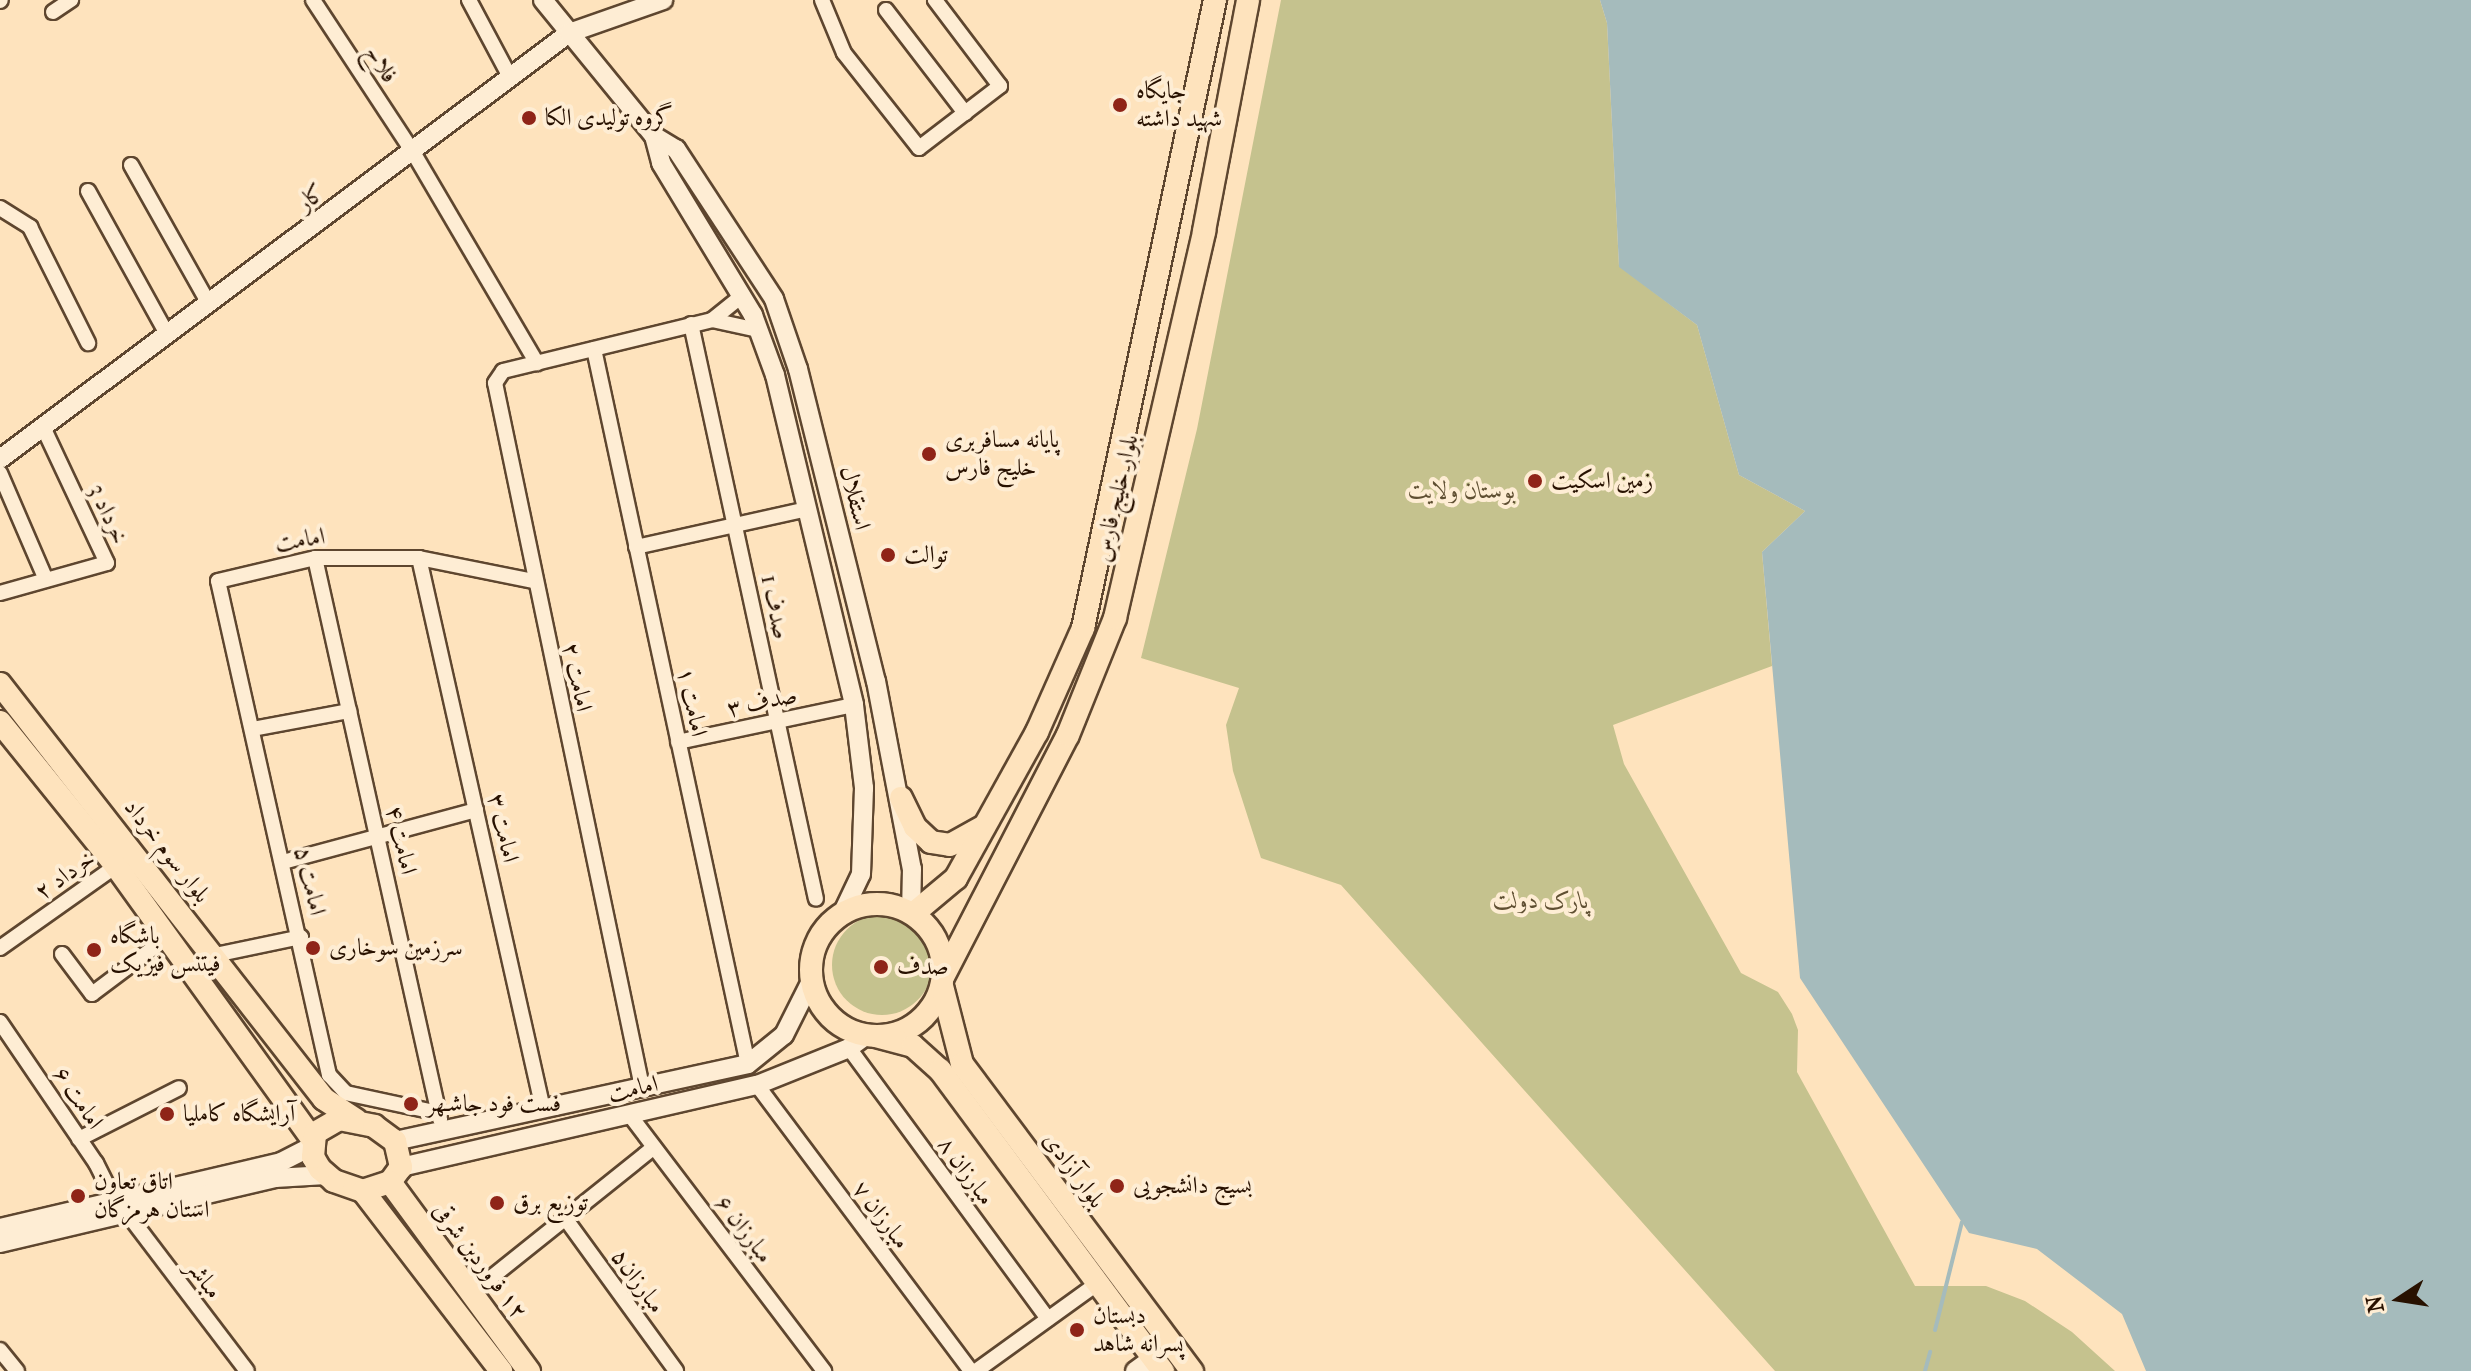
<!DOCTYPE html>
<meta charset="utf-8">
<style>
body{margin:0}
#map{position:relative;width:2471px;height:1371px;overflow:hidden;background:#fee3bd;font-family:"IM FELL French Canon",Amiri,serif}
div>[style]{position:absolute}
.green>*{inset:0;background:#c5c28e}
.round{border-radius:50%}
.water>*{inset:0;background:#a5bbbc}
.stream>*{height:4px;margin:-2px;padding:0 2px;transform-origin:2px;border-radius:2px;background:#a5bbbc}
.roads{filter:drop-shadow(2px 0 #5e462f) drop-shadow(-2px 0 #5e462f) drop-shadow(0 2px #5e462f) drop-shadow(0 -2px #5e462f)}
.minor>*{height:14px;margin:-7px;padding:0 7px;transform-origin:7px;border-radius:7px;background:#feedd4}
.tertiary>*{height:18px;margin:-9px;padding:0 9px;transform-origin:9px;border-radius:9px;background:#feedd4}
.primary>*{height:22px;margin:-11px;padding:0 11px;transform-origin:11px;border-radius:11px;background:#fee3bd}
.primary>.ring{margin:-11px;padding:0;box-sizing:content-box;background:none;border:22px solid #fee3bd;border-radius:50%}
.dots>*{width:22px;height:22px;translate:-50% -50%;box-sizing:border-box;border:4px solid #feedd4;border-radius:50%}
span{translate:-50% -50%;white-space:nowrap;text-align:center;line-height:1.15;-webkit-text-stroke:8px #feedd4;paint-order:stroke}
.street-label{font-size:24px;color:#281100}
.poi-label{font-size:24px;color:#281100}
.left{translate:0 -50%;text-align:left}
.park-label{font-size:24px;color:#5f4f32;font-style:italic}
.north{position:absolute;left:2359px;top:1259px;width:80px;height:80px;-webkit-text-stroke:6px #feedd4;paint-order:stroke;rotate:258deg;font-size:22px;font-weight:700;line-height:32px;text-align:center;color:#281100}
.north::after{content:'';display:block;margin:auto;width:28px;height:36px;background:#281100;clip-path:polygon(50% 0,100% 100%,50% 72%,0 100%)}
</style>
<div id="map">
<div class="green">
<i style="clip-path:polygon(1281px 0,1600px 0,1607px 23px,1619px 266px,1697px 325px,1739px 475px,1805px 511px,1762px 552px,1772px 666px,1613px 725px,1624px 764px,1741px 973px,1778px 992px,1792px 1014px,1798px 1030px,1797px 1072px,1915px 1286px,1986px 1286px,2025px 1301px,2072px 1332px,2115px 1371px,1775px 1371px,1341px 885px,1261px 858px,1233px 771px,1226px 725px,1239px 688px,1141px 658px,1197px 429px)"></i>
<i class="round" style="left:832px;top:915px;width:100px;height:100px"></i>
</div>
<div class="water">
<i style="clip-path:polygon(1600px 0,2471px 0,2471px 1371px,2146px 1371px,2122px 1314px,2037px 1249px,1969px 1233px,1800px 978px,1762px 552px,1805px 511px,1739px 475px,1697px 325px,1619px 267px,1607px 23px)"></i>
</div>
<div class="stream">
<i style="left:1935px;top:1330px;width:111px;rotate:-76deg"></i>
<i style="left:1925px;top:1371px;width:20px;rotate:-75deg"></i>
</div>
<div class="roads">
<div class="minor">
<i style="left:313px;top:0;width:182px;rotate:56.7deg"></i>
<i style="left:413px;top:152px;width:245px;rotate:59.6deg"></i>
<i style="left:469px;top:0;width:89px;rotate:62deg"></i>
<i style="left:822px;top:0;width:57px;rotate:67.5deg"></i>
<i style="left:844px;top:53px;width:121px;rotate:51.7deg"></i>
<i style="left:919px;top:148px;width:102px;rotate:-37.4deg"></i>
<i style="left:1000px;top:86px;width:108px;rotate:-127.1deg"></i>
<i style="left:0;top:1px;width:1px;rotate:-45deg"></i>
<i style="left:886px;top:10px;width:130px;rotate:52.5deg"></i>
<i style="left:53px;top:12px;width:22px;rotate:-34deg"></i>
<i style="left:131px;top:165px;width:159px;rotate:60.7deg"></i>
<i style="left:88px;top:191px;width:163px;rotate:61.1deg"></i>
<i style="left:0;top:208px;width:36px;rotate:32deg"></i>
<i style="left:30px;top:227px;width:130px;rotate:63.4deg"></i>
<i style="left:712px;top:320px;width:38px;rotate:-39deg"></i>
<i style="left:691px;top:324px;width:588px;rotate:77.74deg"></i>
<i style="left:594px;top:349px;width:731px;rotate:77.85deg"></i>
<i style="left:0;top:473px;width:116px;rotate:66.7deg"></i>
<i style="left:636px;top:547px;width:175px;rotate:-12.5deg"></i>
<i style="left:315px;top:558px;width:575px;rotate:77.44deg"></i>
<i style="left:419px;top:558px;width:565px;rotate:77.32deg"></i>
<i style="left:0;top:593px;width:111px;rotate:-15.7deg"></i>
<i style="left:107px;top:563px;width:150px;rotate:-115.2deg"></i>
<i style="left:252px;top:729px;width:99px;rotate:-10.5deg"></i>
<i style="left:678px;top:742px;width:180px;rotate:-11.9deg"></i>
<i style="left:283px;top:862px;width:200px;rotate:-15.1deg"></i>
<i style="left:0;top:948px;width:142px;rotate:-35.3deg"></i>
<i style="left:62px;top:954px;width:50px;rotate:53.1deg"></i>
<i style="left:92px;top:994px;width:95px;rotate:-36.9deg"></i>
<i style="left:215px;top:955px;width:88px;rotate:-11.8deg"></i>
<i style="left:0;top:1022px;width:171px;rotate:55.8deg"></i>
<i style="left:96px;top:1163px;width:42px;rotate:63.4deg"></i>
<i style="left:849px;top:1048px;width:336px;rotate:53.7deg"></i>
<i style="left:757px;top:1085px;width:357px;rotate:53.2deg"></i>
<i style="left:642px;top:1087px;width:719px;rotate:-101.79deg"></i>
<i style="left:495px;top:383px;width:14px;rotate:-56deg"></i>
<i style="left:503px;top:371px;width:215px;rotate:-13.7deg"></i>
<i style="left:712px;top:320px;width:47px;rotate:12.3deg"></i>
<i style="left:439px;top:1113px;width:95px;rotate:-167.9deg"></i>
<i style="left:346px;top:1093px;width:25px;rotate:-133deg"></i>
<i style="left:329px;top:1075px;width:506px;rotate:-102.66deg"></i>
<i style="left:218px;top:581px;width:100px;rotate:-13.3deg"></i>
<i style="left:315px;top:558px;width:104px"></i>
<i style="left:419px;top:558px;width:116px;rotate:11.4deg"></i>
<i style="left:629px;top:1114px;width:323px;rotate:52.8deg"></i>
<i style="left:79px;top:1139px;width:112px;rotate:-27deg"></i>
<i style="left:127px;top:1213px;width:198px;rotate:52.8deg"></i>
<i style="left:565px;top:1218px;width:189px;rotate:54deg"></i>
<i style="left:472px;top:1293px;width:233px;rotate:-38.7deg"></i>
<i style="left:0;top:1350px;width:27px;rotate:51deg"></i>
<i style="left:976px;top:1371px;width:150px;rotate:-35.8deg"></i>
</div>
<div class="tertiary">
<i style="left:543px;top:0;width:176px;rotate:50.8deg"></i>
<i style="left:654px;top:136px;width:26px;rotate:31deg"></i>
<i style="left:676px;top:149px;width:179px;rotate:56.8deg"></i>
<i style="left:774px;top:299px;width:74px;rotate:71.1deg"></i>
<i style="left:798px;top:369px;width:322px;rotate:76deg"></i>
<i style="left:876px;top:681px;width:191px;rotate:79.2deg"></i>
<i style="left:912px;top:869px;width:44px;rotate:91.3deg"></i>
<i style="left:654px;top:136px;width:28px;rotate:75deg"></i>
<i style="left:661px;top:163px;width:178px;rotate:58.8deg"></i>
<i style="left:753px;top:315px;width:64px;rotate:69.9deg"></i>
<i style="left:775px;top:375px;width:339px;rotate:76.5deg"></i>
<i style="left:854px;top:705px;width:84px;rotate:83.1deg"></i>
<i style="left:864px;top:788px;width:86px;rotate:92deg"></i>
<i style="left:861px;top:874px;width:44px;rotate:115.4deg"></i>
<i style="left:0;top:459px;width:711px;rotate:-36.82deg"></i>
<i style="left:569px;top:33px;width:100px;rotate:-19.3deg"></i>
<i style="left:395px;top:1141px;width:361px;rotate:-12.3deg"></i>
<i style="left:748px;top:1064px;width:46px;rotate:-38.9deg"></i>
<i style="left:784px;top:1035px;width:63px;rotate:-63.4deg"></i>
<i style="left:401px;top:1167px;width:365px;rotate:-13deg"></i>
<i style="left:757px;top:1085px;width:99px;rotate:-21.9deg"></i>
<i style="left:849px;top:1048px;width:22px;rotate:-36deg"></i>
<i style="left:0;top:1228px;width:289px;rotate:-13.2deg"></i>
<i style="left:281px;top:1162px;width:35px;rotate:-27deg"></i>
<i style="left:0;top:1243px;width:283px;rotate:-13.3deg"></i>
<i style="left:275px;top:1178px;width:51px;rotate:-3.4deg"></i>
<i style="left:1135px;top:1371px;width:22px;rotate:-36deg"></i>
</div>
<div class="primary">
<i style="left:0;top:684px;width:526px;rotate:52.02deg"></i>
<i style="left:324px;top:1099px;width:38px;rotate:33deg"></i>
<i style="left:0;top:722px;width:185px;rotate:51.1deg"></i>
<i style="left:116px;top:866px;width:337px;rotate:54.3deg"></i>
<i style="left:901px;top:798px;width:32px;rotate:64deg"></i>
<i style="left:915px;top:827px;width:22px;rotate:43deg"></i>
<i style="left:931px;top:842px;width:19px;rotate:9deg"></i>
<i style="left:950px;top:845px;width:37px;rotate:-29deg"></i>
<i class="ring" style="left:811px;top:904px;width:110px;height:110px"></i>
<i style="left:913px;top:914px;width:56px;rotate:-39.9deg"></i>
<i style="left:956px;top:878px;width:167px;rotate:-61deg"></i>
<i style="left:1037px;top:732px;width:114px;rotate:-66.1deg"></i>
<i style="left:1083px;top:628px;width:642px;rotate:-78.13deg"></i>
<i style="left:943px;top:977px;width:272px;rotate:-62.7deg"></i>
<i style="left:1068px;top:735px;width:126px;rotate:-68.1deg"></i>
<i style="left:1115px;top:618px;width:397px;rotate:-77deg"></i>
<i style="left:1204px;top:231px;width:235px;rotate:-79.2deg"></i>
<i style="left:942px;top:986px;width:81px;rotate:75.6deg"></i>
<i style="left:962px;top:1064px;width:384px;rotate:53.2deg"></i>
<i style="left:876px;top:1036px;width:38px;rotate:15deg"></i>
<i style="left:913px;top:1046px;width:36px;rotate:42deg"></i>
<i style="left:940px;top:1070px;width:375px;rotate:53.5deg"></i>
<i style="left:339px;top:1119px;width:36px;rotate:11deg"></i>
<i style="left:374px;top:1126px;width:26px;rotate:36deg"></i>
<i style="left:395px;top:1141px;width:27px;rotate:77deg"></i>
<i style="left:401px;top:1167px;width:19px;rotate:126deg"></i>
<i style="left:390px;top:1182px;width:28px;rotate:162deg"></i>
<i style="left:363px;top:1191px;width:31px;rotate:-161deg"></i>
<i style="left:334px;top:1181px;width:18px;rotate:-139deg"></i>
<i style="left:320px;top:1169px;width:14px;rotate:-120deg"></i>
<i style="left:313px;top:1157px;width:24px;rotate:-85deg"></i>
<i style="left:315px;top:1133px;width:28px;rotate:-30deg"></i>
<i style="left:390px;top:1182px;width:235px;rotate:53.7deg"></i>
<i style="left:363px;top:1191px;width:227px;rotate:52.5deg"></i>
</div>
</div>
<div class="dots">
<i style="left:1120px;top:105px;background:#8f2418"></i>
<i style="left:529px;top:118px;background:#8f2418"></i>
<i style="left:929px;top:454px;background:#8f2418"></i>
<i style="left:1535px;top:481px;background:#8f2418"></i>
<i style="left:888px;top:555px;background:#8f2418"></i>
<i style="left:313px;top:948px;background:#8f2418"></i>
<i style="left:94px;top:950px;background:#8f2418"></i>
<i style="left:881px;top:967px;background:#8f2418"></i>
<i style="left:411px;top:1104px;background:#8f2418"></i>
<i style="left:167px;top:1114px;background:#8f2418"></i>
<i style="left:1117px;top:1186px;background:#8f2418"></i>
<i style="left:78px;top:1196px;background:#8f2418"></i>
<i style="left:497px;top:1203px;background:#8f2418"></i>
<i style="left:1077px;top:1330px;background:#8f2418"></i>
</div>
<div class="street-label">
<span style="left:381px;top:64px;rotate:57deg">فلاح</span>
<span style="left:311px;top:198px;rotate:-37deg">کار</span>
<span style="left:855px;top:498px;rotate:76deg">استقلال</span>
<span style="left:1116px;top:498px;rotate:-77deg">بلوار خلیج فارس</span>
<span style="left:108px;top:514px;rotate:65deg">خرداد 3</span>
<span style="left:300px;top:540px;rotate:-9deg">امامت</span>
<span style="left:775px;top:607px;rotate:78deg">صدف 1</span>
<span style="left:577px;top:677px;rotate:78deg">امامت ۲</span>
<span style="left:692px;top:702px;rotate:78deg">امامت ۱</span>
<span style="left:762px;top:702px;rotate:-12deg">صدف ۳</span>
<span style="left:503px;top:828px;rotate:77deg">امامت ۳</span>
<span style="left:401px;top:840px;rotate:77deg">امامت ۴</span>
<span style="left:167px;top:851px;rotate:52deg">بلوار سوم خرداد</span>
<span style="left:65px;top:875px;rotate:-35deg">خرداد ۲</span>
<span style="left:310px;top:881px;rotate:77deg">امامت ۵</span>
<span style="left:633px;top:1089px;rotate:-13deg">امامت</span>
<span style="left:78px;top:1098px;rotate:56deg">امامت ۶</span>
<span style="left:1074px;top:1170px;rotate:54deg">بلوار آزادی</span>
<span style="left:966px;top:1171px;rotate:54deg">مبارزان ۸</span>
<span style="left:881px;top:1215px;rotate:53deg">مبارزان ۷</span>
<span style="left:744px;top:1229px;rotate:53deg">مبارزان ۶</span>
<span style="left:480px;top:1261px;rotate:53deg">١٢ فروردین شرقی</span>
<span style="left:204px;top:1279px;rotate:53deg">مباشر</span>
<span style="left:638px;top:1281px;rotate:54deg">مبارزان۵</span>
</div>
<div class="poi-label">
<span class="left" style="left:1136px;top:105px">جایگاه<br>شهید داشته</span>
<span class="left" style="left:545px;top:118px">گروه تولیدی الکا</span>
<span class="left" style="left:945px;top:454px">پایانه مسافربری<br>خلیج فارس</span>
<span class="left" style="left:1551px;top:481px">زمین اسکیت</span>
<span class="left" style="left:904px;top:555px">توالت</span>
<span class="left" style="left:110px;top:950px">باشگاه<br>فیتنس فیزیک</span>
<span class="left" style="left:329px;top:948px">سرزمین سوخاری</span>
<span class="left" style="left:897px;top:967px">صدف</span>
<span class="left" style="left:427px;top:1104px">فست فود جاشـهر</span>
<span class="left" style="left:183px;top:1114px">آرایشگاه کاملیا</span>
<span class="left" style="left:94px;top:1196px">اتاق تعاون<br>استان هرمزگان</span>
<span class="left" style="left:1133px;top:1186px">بسیج دانشجویی</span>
<span class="left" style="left:513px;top:1203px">توزیع برق</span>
<span class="left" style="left:1093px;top:1330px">دبستان<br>پسرانه شاهد</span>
</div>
<div class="park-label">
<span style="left:1462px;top:491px">بوستان ولایت</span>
<span style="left:1541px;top:901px">پارک دولت</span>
</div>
<div class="north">N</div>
</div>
